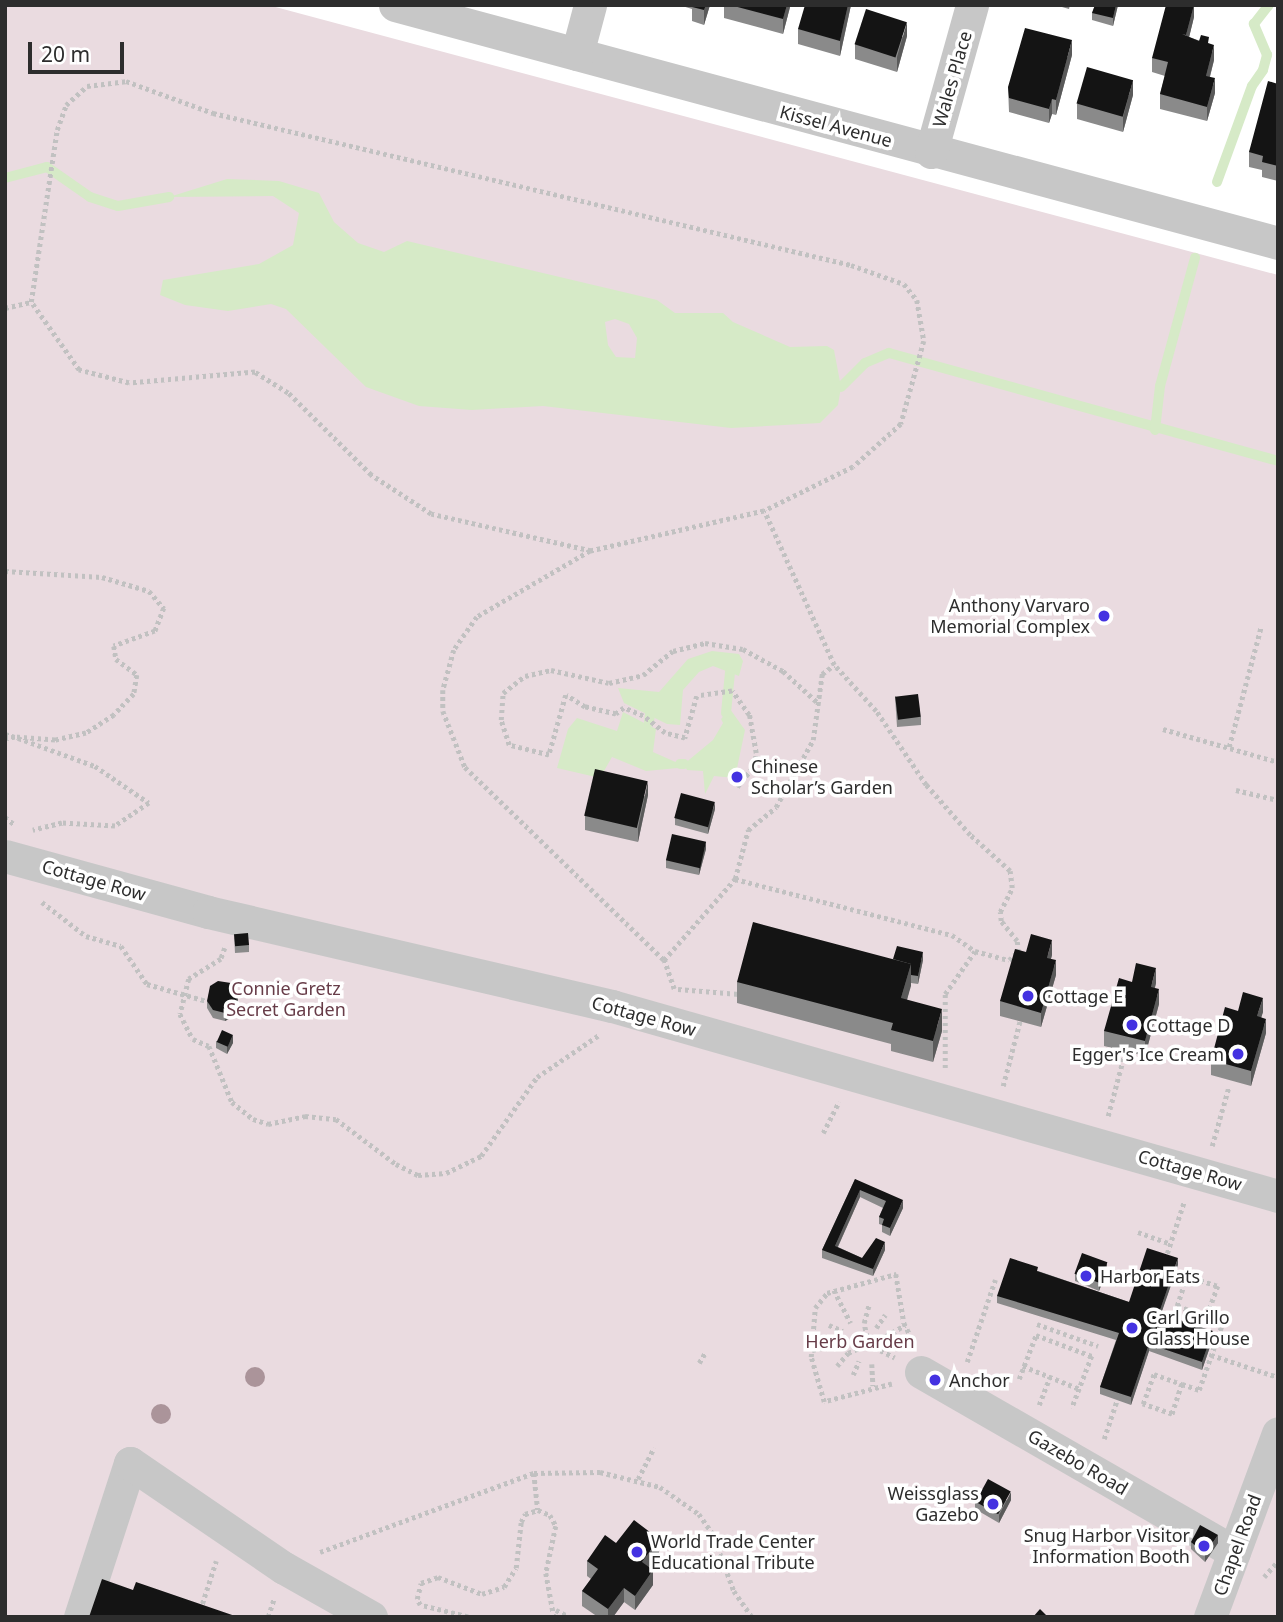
<!DOCTYPE html>
<meta charset="utf-8">
<style>
body{margin:0}
#map{position:relative;width:1283px;height:1622px;overflow:hidden;background:#fff;font-family:"Noto Sans",sans-serif}
div>[style]{position:absolute}
.green>*{inset:0;background:#eadbe0}
.water>*{inset:0;background:#d6eac7}
.stream>*{height:10px;margin:-5px;padding:0 5px;transform-origin:5px;border-radius:5px;background:#d6eac7}
.path>*{height:4.5px;margin-top:-2.25px;transform-origin:0;background:repeating-linear-gradient(90deg,#c1c1c1 0 3.5px,transparent 0 7px)}
.minor>*{height:33px;margin:-16.5px;padding:0 16.5px;transform-origin:16.5px;border-radius:16.5px;background:#c7c7c7}
.trees>*{width:20px;height:20px;margin:-10px;border-radius:50%;background:#ab949a}
.wall>*{inset:0;background:#8a8a8a}
.shaded-wall>*{inset:0;background:#5a5a5a}
.building>*{inset:0;background:#141414;transform-origin:0 0}
.dots>*{width:19px;height:19px;translate:-50% -50%;box-sizing:border-box;border:4px solid #fff;border-radius:50%}
span{translate:-50% -50%;white-space:nowrap;text-align:center;line-height:1.15;-webkit-text-stroke:7px #fff;paint-order:stroke}
.street-label{font-size:18px;color:#2d2d2d}
.poi-label{font-size:18px;color:#2d2d2d}
.right{translate:-100% -50%;text-align:right}
.left{translate:0 -50%;text-align:left}
.park-label{font-size:18px;color:#673c48}
.frame{position:absolute;inset:0;border:7px solid #2d2d2d;pointer-events:none}
.scale{position:absolute;left:28px;top:42px;width:96px;height:32px;box-sizing:border-box;border:4px solid #2d2d2d;border-top:0;padding-left:9px;font-size:21px;line-height:24px;white-space:nowrap;color:#2d2d2d;-webkit-text-stroke:5px #fff;paint-order:stroke}
</style>
<div id="map">
<div class="green">
<i style="clip-path:polygon(5px 5px,268px 5px,1278px 275px,1278px 1617px,5px 1617px)"></i>
</div>
<div class="water">
<i style="clip-path:polygon(evenodd,227px 179px,279px 181px,319px 193px,334px 222px,358px 243px,384px 252px,407px 241px,657px 300px,675px 313px,723px 313px,733px 322px,790px 347px,827px 346px,834px 350px,841px 387px,838px 405px,820px 423px,731px 428px,543px 406px,472px 410px,419px 406px,366px 387px,286px 309px,271px 304px,228px 311px,185px 305px,160px 295px,163px 280px,259px 264px,293px 245px,299px 213px,273px 196px,169px 197px,227px 179px,615px 319px,629px 324px,637px 338px,635px 358px,616px 357px,608px 345px,605px 322px,615px 319px)"></i>
<i style="clip-path:polygon(712px 651px,739px 654px,743px 661px,739px 676px,713px 666px,699px 672px,683px 690px,680px 725px,667px 724px,624px 703px,618px 688px,659px 692px,688px 659px)"></i>
<i style="clip-path:polygon(730px 709px,745px 730px,735px 778px,714px 776px,705px 794px,703px 771px,687px 770px,684px 764px,713px 740px,723px 723px,721px 719px)"></i>
<i style="clip-path:polygon(623px 712px,656px 729px,653px 752px,680px 764px,678px 768px,646px 771px,612px 757px,600px 778px,557px 768px,568px 729px,577px 718px,617px 731px)"></i>
</div>
<div class="stream">
<i style="left:5px;top:178px;width:43px;rotate:-14.7deg"></i>
<i style="left:47px;top:167px;width:52px;rotate:34.9deg"></i>
<i style="left:90px;top:197px;width:29px;rotate:18deg"></i>
<i style="left:118px;top:206px;width:52px;rotate:-10deg"></i>
<i style="left:1217px;top:182px;width:102px;rotate:-70deg"></i>
<i style="left:1252px;top:86px;width:19px;rotate:-55deg"></i>
<i style="left:1263px;top:70px;width:16px;rotate:-75deg"></i>
<i style="left:1267px;top:55px;width:34px;rotate:-113deg"></i>
<i style="left:1254px;top:24px;width:24px;rotate:-52deg"></i>
<i style="left:841px;top:387px;width:34px;rotate:-45deg"></i>
<i style="left:865px;top:363px;width:26px;rotate:-23deg"></i>
<i style="left:889px;top:353px;width:404px;rotate:15.5deg"></i>
<i style="left:1155px;top:430px;width:44px;rotate:-83.5deg"></i>
<i style="left:1160px;top:386px;width:133px;rotate:-74.7deg"></i>
<i style="left:726px;top:713px;width:41px;rotate:-84.4deg"></i>
<i style="left:649px;top:722px;width:8px;rotate:-83deg"></i>
<i style="left:680px;top:764px;width:4px"></i>
</div>
<div class="path">
<i style="left:5px;top:308px;width:27px;rotate:-13deg"></i>
<i style="left:590px;top:551px;width:131px;rotate:149.7deg"></i>
<i style="left:477px;top:617px;width:40px;rotate:124.9deg"></i>
<i style="left:454px;top:650px;width:41px;rotate:105.4deg"></i>
<i style="left:443px;top:690px;width:21px;rotate:90deg"></i>
<i style="left:443px;top:711px;width:60px;rotate:68.6deg"></i>
<i style="left:465px;top:767px;width:277px;rotate:44.1deg"></i>
<i style="left:5px;top:571px;width:97px;rotate:3.5deg"></i>
<i style="left:102px;top:577px;width:49px;rotate:16.6deg"></i>
<i style="left:149px;top:591px;width:23px;rotate:49deg"></i>
<i style="left:164px;top:608px;width:25px;rotate:111deg"></i>
<i style="left:155px;top:631px;width:44px;rotate:159.9deg"></i>
<i style="left:114px;top:646px;width:13px;rotate:81deg"></i>
<i style="left:116px;top:659px;width:26px;rotate:37deg"></i>
<i style="left:137px;top:675px;width:19px;rotate:99deg"></i>
<i style="left:134px;top:694px;width:29px;rotate:134deg"></i>
<i style="left:114px;top:715px;width:33px;rotate:147deg"></i>
<i style="left:86px;top:733px;width:32px;rotate:167deg"></i>
<i style="left:55px;top:740px;width:40px;rotate:-175.7deg"></i>
<i style="left:1163px;top:729px;width:120px;rotate:16deg"></i>
<i style="left:5px;top:734px;width:10px;rotate:17deg"></i>
<i style="left:15px;top:737px;width:10px;rotate:169deg"></i>
<i style="left:18px;top:738px;width:82px;rotate:20deg"></i>
<i style="left:95px;top:766px;width:65px;rotate:34.4deg"></i>
<i style="left:149px;top:803px;width:41px;rotate:145.9deg"></i>
<i style="left:115px;top:826px;width:53px;rotate:-176.8deg"></i>
<i style="left:62px;top:823px;width:30px;rotate:166deg"></i>
<i style="left:1229px;top:747px;width:124px;rotate:-75.1deg"></i>
<i style="left:737px;top:787px;width:27px;rotate:-51deg"></i>
<i style="left:754px;top:766px;width:13px;rotate:-81deg"></i>
<i style="left:756px;top:753px;width:39px;rotate:-100deg"></i>
<i style="left:749px;top:715px;width:29px;rotate:-125deg"></i>
<i style="left:732px;top:691px;width:35px;rotate:172deg"></i>
<i style="left:697px;top:696px;width:44px;rotate:105.9deg"></i>
<i style="left:685px;top:738px;width:21px;rotate:-166deg"></i>
<i style="left:665px;top:733px;width:28px;rotate:-142deg"></i>
<i style="left:643px;top:716px;width:21px;rotate:-157deg"></i>
<i style="left:624px;top:708px;width:10px;rotate:143deg"></i>
<i style="left:616px;top:714px;width:32px;rotate:-167deg"></i>
<i style="left:585px;top:707px;width:22px;rotate:-148deg"></i>
<i style="left:566px;top:695px;width:62px;rotate:105.8deg"></i>
<i style="left:549px;top:755px;width:41px;rotate:-166deg"></i>
<i style="left:509px;top:745px;width:26px;rotate:-108deg"></i>
<i style="left:501px;top:720px;width:27px;rotate:-86deg"></i>
<i style="left:503px;top:693px;width:28px;rotate:-38deg"></i>
<i style="left:525px;top:676px;width:27px;rotate:-13deg"></i>
<i style="left:551px;top:670px;width:59px;rotate:12.6deg"></i>
<i style="left:609px;top:683px;width:35px;rotate:-13deg"></i>
<i style="left:643px;top:675px;width:38px;rotate:-39deg"></i>
<i style="left:673px;top:651px;width:33px;rotate:-14deg"></i>
<i style="left:705px;top:643px;width:38px;rotate:9deg"></i>
<i style="left:743px;top:649px;width:46px;rotate:28.8deg"></i>
<i style="left:783px;top:671px;width:46px;rotate:42.4deg"></i>
<i style="left:1236px;top:790px;width:43px;rotate:13.4deg"></i>
<i style="left:5px;top:817px;width:11px;rotate:38deg"></i>
<i style="left:735px;top:879px;width:224px;rotate:14.5deg"></i>
<i style="left:952px;top:935px;width:28px;rotate:35deg"></i>
<i style="left:975px;top:951px;width:35px;rotate:15deg"></i>
<i style="left:1009px;top:960px;width:12px;rotate:-42deg"></i>
<i style="left:1018px;top:952px;width:11px;rotate:-95deg"></i>
<i style="left:1017px;top:941px;width:26px;rotate:-129deg"></i>
<i style="left:1001px;top:921px;width:9px;rotate:-96deg"></i>
<i style="left:1000px;top:912px;width:27px;rotate:-63deg"></i>
<i style="left:1012px;top:888px;width:17px;rotate:-97deg"></i>
<i style="left:1010px;top:871px;width:54px;rotate:-138deg"></i>
<i style="left:970px;top:835px;width:67px;rotate:-131.3deg"></i>
<i style="left:926px;top:785px;width:89px;rotate:-124deg"></i>
<i style="left:876px;top:711px;width:62px;rotate:-132.4deg"></i>
<i style="left:42px;top:902px;width:56px;rotate:37.7deg"></i>
<i style="left:86px;top:936px;width:36px;rotate:16deg"></i>
<i style="left:121px;top:946px;width:46px;rotate:55.6deg"></i>
<i style="left:147px;top:984px;width:66px;rotate:15.9deg"></i>
<i style="left:225px;top:948px;width:12px;rotate:110deg"></i>
<i style="left:221px;top:959px;width:38px;rotate:148deg"></i>
<i style="left:189px;top:979px;width:36px;rotate:104deg"></i>
<i style="left:180px;top:1014px;width:28px;rotate:63deg"></i>
<i style="left:193px;top:1039px;width:17px;rotate:24deg"></i>
<i style="left:209px;top:1046px;width:61px;rotate:67.7deg"></i>
<i style="left:232px;top:1102px;width:27px;rotate:39deg"></i>
<i style="left:253px;top:1119px;width:16px;rotate:18deg"></i>
<i style="left:268px;top:1124px;width:38px;rotate:-12deg"></i>
<i style="left:305px;top:1116px;width:31px;rotate:6deg"></i>
<i style="left:336px;top:1119px;width:75px;rotate:36.9deg"></i>
<i style="left:396px;top:1164px;width:25px;rotate:27deg"></i>
<i style="left:418px;top:1175px;width:28px;rotate:-4deg"></i>
<i style="left:446px;top:1173px;width:39px;rotate:-26deg"></i>
<i style="left:481px;top:1156px;width:97px;rotate:-54.7deg"></i>
<i style="left:537px;top:1077px;width:75px;rotate:-34.1deg"></i>
<i style="left:674px;top:989px;width:31px;rotate:-109deg"></i>
<i style="left:664px;top:960px;width:108px;rotate:-48.8deg"></i>
<i style="left:735px;top:879px;width:51px;rotate:-75.1deg"></i>
<i style="left:748px;top:830px;width:36px;rotate:-39deg"></i>
<i style="left:776px;top:807px;width:77px;rotate:-61.1deg"></i>
<i style="left:813px;top:740px;width:67px;rotate:-82.2deg"></i>
<i style="left:822px;top:674px;width:15px;rotate:-37deg"></i>
<i style="left:834px;top:665px;width:169px;rotate:-114.4deg"></i>
<i style="left:764px;top:511px;width:178px;rotate:167deg"></i>
<i style="left:591px;top:551px;width:164px;rotate:-167deg"></i>
<i style="left:431px;top:514px;width:72px;rotate:-147deg"></i>
<i style="left:371px;top:475px;width:117px;rotate:-135.3deg"></i>
<i style="left:288px;top:393px;width:39px;rotate:-148deg"></i>
<i style="left:255px;top:372px;width:126px;rotate:175deg"></i>
<i style="left:129px;top:383px;width:52px;rotate:-165.4deg"></i>
<i style="left:79px;top:370px;width:83px;rotate:-125.2deg"></i>
<i style="left:31px;top:302px;width:174px;rotate:-81.4deg"></i>
<i style="left:57px;top:130px;width:27px;rotate:-70deg"></i>
<i style="left:66px;top:105px;width:28px;rotate:-42deg"></i>
<i style="left:87px;top:86px;width:39px;rotate:-7deg"></i>
<i style="left:126px;top:81px;width:93px;rotate:20.2deg"></i>
<i style="left:213px;top:113px;width:656px;rotate:13.4deg"></i>
<i style="left:851px;top:265px;width:56px;rotate:19.7deg"></i>
<i style="left:904px;top:284px;width:21px;rotate:51deg"></i>
<i style="left:917px;top:300px;width:42px;rotate:80.3deg"></i>
<i style="left:924px;top:341px;width:86px;rotate:105.5deg"></i>
<i style="left:901px;top:424px;width:64px;rotate:138.1deg"></i>
<i style="left:853px;top:467px;width:99px;rotate:153.7deg"></i>
<i style="left:678px;top:989px;width:61px;rotate:4.7deg"></i>
<i style="left:233px;top:1006px;width:20px"></i>
<i style="left:945px;top:1068px;width:74px;rotate:-90deg"></i>
<i style="left:945px;top:994px;width:52px;rotate:-55.1deg"></i>
<i style="left:1003px;top:1086px;width:71px;rotate:-75.4deg"></i>
<i style="left:1108px;top:1116px;width:62px;rotate:-75.1deg"></i>
<i style="left:823px;top:1133px;width:35px;rotate:-63deg"></i>
<i style="left:1212px;top:1146px;width:62px;rotate:-74.2deg"></i>
<i style="left:1138px;top:1232px;width:35px;rotate:20deg"></i>
<i style="left:1165px;top:1260px;width:61px;rotate:-71.9deg"></i>
<i style="left:834px;top:1290px;width:37px;rotate:63deg"></i>
<i style="left:1037px;top:1324px;width:65px;rotate:19.8deg"></i>
<i style="left:829px;top:1325px;width:15px;rotate:23deg"></i>
<i style="left:876px;top:1328px;width:16px;rotate:-55deg"></i>
<i style="left:886px;top:1336px;width:22px;rotate:-30deg"></i>
<i style="left:868px;top:1344px;width:30px;rotate:27deg"></i>
<i style="left:812px;top:1350px;width:30px;rotate:-12deg"></i>
<i style="left:1211px;top:1355px;width:71px;rotate:18.2deg"></i>
<i style="left:967px;top:1362px;width:87px;rotate:-71.1deg"></i>
<i style="left:699px;top:1363px;width:12px;rotate:-59deg"></i>
<i style="left:872px;top:1364px;width:22px;rotate:87deg"></i>
<i style="left:837px;top:1366px;width:17px;rotate:-50deg"></i>
<i style="left:848px;top:1353px;width:22px;rotate:-24deg"></i>
<i style="left:868px;top:1344px;width:21px;rotate:-101deg"></i>
<i style="left:864px;top:1323px;width:20px;rotate:-75deg"></i>
<i style="left:1023px;top:1366px;width:61px;rotate:22deg"></i>
<i style="left:853px;top:1375px;width:15px;rotate:-67deg"></i>
<i style="left:1019px;top:1379px;width:47px;rotate:-68.9deg"></i>
<i style="left:1036px;top:1335px;width:60px;rotate:20.6deg"></i>
<i style="left:1092px;top:1356px;width:56px;rotate:111deg"></i>
<i style="left:892px;top:1384px;width:70px;rotate:165.2deg"></i>
<i style="left:824px;top:1402px;width:47px;rotate:-106.1deg"></i>
<i style="left:811px;top:1357px;width:49px;rotate:-85.3deg"></i>
<i style="left:815px;top:1308px;width:19px;rotate:-51deg"></i>
<i style="left:827px;top:1293px;width:72px;rotate:-15.4deg"></i>
<i style="left:896px;top:1274px;width:50px;rotate:80.7deg"></i>
<i style="left:904px;top:1323px;width:20px;rotate:63deg"></i>
<i style="left:1182px;top:1384px;width:32px;rotate:108deg"></i>
<i style="left:1172px;top:1414px;width:31px;rotate:-161deg"></i>
<i style="left:1143px;top:1404px;width:32px;rotate:-70deg"></i>
<i style="left:1154px;top:1374px;width:30px;rotate:20deg"></i>
<i style="left:1182px;top:1384px;width:18px;rotate:19deg"></i>
<i style="left:1199px;top:1390px;width:72px;rotate:-70.6deg"></i>
<i style="left:1223px;top:1322px;width:17px;rotate:-163deg"></i>
<i style="left:1207px;top:1317px;width:32px;rotate:-160deg"></i>
<i style="left:1177px;top:1306px;width:32px;rotate:-72deg"></i>
<i style="left:1187px;top:1276px;width:33px;rotate:18deg"></i>
<i style="left:1218px;top:1286px;width:33px;rotate:110deg"></i>
<i style="left:1039px;top:1405px;width:30px;rotate:-69deg"></i>
<i style="left:1104px;top:1439px;width:41px;rotate:-71.6deg"></i>
<i style="left:534px;top:1473px;width:37px;rotate:84deg"></i>
<i style="left:638px;top:1479px;width:35px;rotate:-63deg"></i>
<i style="left:320px;top:1552px;width:228px;rotate:-20.3deg"></i>
<i style="left:534px;top:1473px;width:66px;rotate:-0.9deg"></i>
<i style="left:600px;top:1472px;width:62px;rotate:14deg"></i>
<i style="left:660px;top:1487px;width:47px;rotate:34.7deg"></i>
<i style="left:699px;top:1514px;width:24px;rotate:55deg"></i>
<i style="left:713px;top:1534px;width:61px;rotate:69.8deg"></i>
<i style="left:734px;top:1591px;width:32px;rotate:55deg"></i>
<i style="left:1264px;top:1577px;width:21px;rotate:-49deg"></i>
<i style="left:556px;top:1610px;width:16px;rotate:27deg"></i>
<i style="left:198px;top:1617px;width:59px;rotate:-72.2deg"></i>
<i style="left:268px;top:1617px;width:19px;rotate:-72deg"></i>
<i style="left:468px;top:1617px;width:49px;rotate:-166deg"></i>
<i style="left:420px;top:1605px;width:7px;rotate:-117deg"></i>
<i style="left:417px;top:1599px;width:16px;rotate:-76deg"></i>
<i style="left:421px;top:1583px;width:18px;rotate:-19deg"></i>
<i style="left:438px;top:1577px;width:47px;rotate:21.1deg"></i>
<i style="left:482px;top:1594px;width:23px;rotate:-18deg"></i>
<i style="left:504px;top:1587px;width:22px;rotate:-58deg"></i>
<i style="left:516px;top:1568px;width:46px;rotate:-83.8deg"></i>
<i style="left:521px;top:1522px;width:9px;rotate:-63deg"></i>
<i style="left:525px;top:1514px;width:14px;rotate:-17deg"></i>
<i style="left:538px;top:1510px;width:13px;rotate:23deg"></i>
<i style="left:550px;top:1515px;width:13px;rotate:61deg"></i>
<i style="left:556px;top:1526px;width:48px;rotate:102deg"></i>
<i style="left:546px;top:1573px;width:45px;rotate:79.7deg"></i>
</div>
<div class="minor">
<i style="left:395px;top:5px;width:915px;rotate:15.08deg"></i>
<i style="left:577px;top:54px;width:51px;rotate:-75.1deg"></i>
<i style="left:931px;top:152px;width:153px;rotate:-74.4deg"></i>
<i style="left:5px;top:856px;width:211px;rotate:15.4deg"></i>
<i style="left:208px;top:912px;width:415px;rotate:13.1deg"></i>
<i style="left:612px;top:1006px;width:693px;rotate:15.92deg"></i>
<i style="left:921px;top:1372px;width:361px;rotate:29.9deg"></i>
<i style="left:80px;top:1617px;width:162px;rotate:-72deg"></i>
<i style="left:130px;top:1463px;width:186px;rotate:34.3deg"></i>
<i style="left:284px;top:1568px;width:100px;rotate:29.4deg"></i>
<i style="left:1210px;top:1617px;width:196px;rotate:-69.7deg"></i>
</div>
<div class="trees">
<i style="left:255px;top:1377px"></i>
<i style="left:161px;top:1414px"></i>
</div>
<div class="wall">
<i style="clip-path:polygon(679px 5px,710px 5px,704px 25px,692px 21px,692px 9px)"></i>
<i style="clip-path:polygon(724px 5px,790px 5px,790px 7px,783px 34px,724px 18px)"></i>
<i style="clip-path:polygon(851px 5px,840px 56px,798px 44px,798px 29px)"></i>
<i style="clip-path:polygon(1055px 5px,1070px 5px,1069px 9px)"></i>
<i style="clip-path:polygon(1095px 5px,1118px 5px,1113px 26px,1092px 20px,1092px 13px)"></i>
<i style="clip-path:polygon(1194px 5px,1194px 17px,1189px 37px,1209px 44px,1214px 60px,1210px 77px,1215px 93px,1207px 121px,1160px 109px,1160px 94px,1165px 76px,1152px 72px,1152px 58px)"></i>
<i style="clip-path:polygon(907px 36px,897px 72px,855px 59px,855px 44px)"></i>
<i style="clip-path:polygon(1072px 55px,1056px 115px,1052px 114px,1049px 123px,1009px 112px,1008px 87px)"></i>
<i style="clip-path:polygon(1278px 84px,1278px 181px,1262px 177px,1262px 170px,1249px 167px,1249px 152px)"></i>
<i style="clip-path:polygon(1133px 95px,1123px 132px,1077px 119px,1077px 104px)"></i>
<i style="clip-path:polygon(895px 696px,921px 717px,921px 725px,897px 727px)"></i>
<i style="clip-path:polygon(648px 795px,638px 842px,585px 830px,585px 816px)"></i>
<i style="clip-path:polygon(715px 809px,708px 834px,675px 825px,675px 818px)"></i>
<i style="clip-path:polygon(706px 849px,699px 875px,666px 868px,666px 860px)"></i>
<i style="clip-path:polygon(234px 934px,249px 945px,249px 952px,235px 953px)"></i>
<i style="clip-path:polygon(1026px 952px,1052px 955px,1051px 959px,1056px 975px,1041px 1027px,1000px 1016px,1000px 1001px)"></i>
<i style="clip-path:polygon(893px 959px,923px 960px,918px 984px,911px 983px,907px 1000px,942px 1031px,933px 1062px,891px 1051px,891px 1044px,737px 1003px,737px 982px)"></i>
<i style="clip-path:polygon(1132px 982px,1156px 983px,1155px 988px,1159px 1004px,1145px 1056px,1104px 1046px,1104px 1031px)"></i>
<i style="clip-path:polygon(238px 999px,235px 1016px,225px 1021px,213px 1018px,207px 1008px,207px 1001px)"></i>
<i style="clip-path:polygon(1238px 1011px,1263px 1012px,1261px 1017px,1266px 1033px,1251px 1086px,1211px 1075px,1211px 1060px)"></i>
<i style="clip-path:polygon(216px 1041px,233px 1043px,227px 1054px,216px 1048px)"></i>
<i style="clip-path:polygon(855px 1179px,903px 1208px,890px 1236px,882px 1232px,882px 1225px,879px 1224px,879px 1217px,883px 1208px,860px 1197px,838px 1247px,862px 1258px,885px 1250px,873px 1276px,822px 1258px,822px 1250px)"></i>
<i style="clip-path:polygon(1178px 1265px,1161px 1313px,1213px 1338px,1202px 1370px,1149px 1351px,1131px 1405px,1100px 1394px,1100px 1387px,1116px 1340px,997px 1303px,997px 1296px,1038px 1271px,1129px 1302px)"></i>
<i style="clip-path:polygon(1107px 1270px,1099px 1291px,1075px 1281px,1075px 1274px)"></i>
<i style="clip-path:polygon(1011px 1500px,999px 1523px,975px 1509px,975px 1501px)"></i>
<i style="clip-path:polygon(1191px 1542px,1218px 1543px,1205px 1562px,1191px 1549px)"></i>
<i style="clip-path:polygon(616px 1543px,659px 1553px,649px 1567px,653px 1585px,635px 1610px,624px 1602px,613px 1617px,598px 1617px,582px 1606px,582px 1591px,591px 1579px,587px 1576px,587px 1561px)"></i>
</div>
<div class="shaded-wall">
<i style="clip-path:polygon(706px 5px,710px 5px,704px 25px,704px 10px)"></i>
<i style="clip-path:polygon(787px 5px,790px 5px,790px 7px,783px 34px,783px 19px)"></i>
<i style="clip-path:polygon(848px 5px,851px 5px,840px 56px,840px 41px)"></i>
<i style="clip-path:polygon(1116px 5px,1118px 5px,1113px 26px,1113px 18px)"></i>
<i style="clip-path:polygon(1194px 5px,1194px 17px,1186px 50px,1186px 35px)"></i>
<i style="clip-path:polygon(907px 22px,907px 36px,897px 72px,897px 57px)"></i>
<i style="clip-path:polygon(1072px 40px,1072px 55px,1056px 115px,1056px 100px)"></i>
<i style="clip-path:polygon(1214px 45px,1214px 60px,1206px 91px,1206px 76px)"></i>
<i style="clip-path:polygon(1215px 78px,1215px 93px,1207px 121px,1207px 107px)"></i>
<i style="clip-path:polygon(1133px 80px,1133px 95px,1123px 132px,1123px 117px)"></i>
<i style="clip-path:polygon(1052px 99px,1052px 114px,1049px 123px,1049px 109px)"></i>
<i style="clip-path:polygon(648px 781px,648px 795px,638px 842px,638px 828px)"></i>
<i style="clip-path:polygon(715px 802px,715px 809px,708px 834px,708px 827px)"></i>
<i style="clip-path:polygon(706px 842px,706px 849px,699px 875px,699px 868px)"></i>
<i style="clip-path:polygon(1052px 940px,1052px 955px,1047px 972px,1047px 958px)"></i>
<i style="clip-path:polygon(923px 952px,923px 960px,918px 984px,918px 976px)"></i>
<i style="clip-path:polygon(1056px 960px,1056px 975px,1041px 1027px,1041px 1013px)"></i>
<i style="clip-path:polygon(911px 964px,911px 986px,901px 1020px,901px 998px)"></i>
<i style="clip-path:polygon(1156px 968px,1156px 983px,1151px 1002px,1151px 987px)"></i>
<i style="clip-path:polygon(1159px 989px,1159px 1004px,1145px 1056px,1145px 1041px)"></i>
<i style="clip-path:polygon(238px 991px,238px 999px,235px 1016px,225px 1021px,225px 1013px)"></i>
<i style="clip-path:polygon(1263px 998px,1263px 1012px,1257px 1031px,1257px 1016px)"></i>
<i style="clip-path:polygon(942px 1009px,942px 1031px,933px 1062px,933px 1041px)"></i>
<i style="clip-path:polygon(1266px 1019px,1266px 1033px,1251px 1086px,1251px 1071px)"></i>
<i style="clip-path:polygon(233px 1035px,233px 1043px,227px 1054px,227px 1047px)"></i>
<i style="clip-path:polygon(860px 1190px,860px 1197px,835px 1253px,835px 1246px)"></i>
<i style="clip-path:polygon(903px 1200px,903px 1208px,890px 1236px,890px 1228px)"></i>
<i style="clip-path:polygon(885px 1242px,885px 1250px,873px 1276px,873px 1269px)"></i>
<i style="clip-path:polygon(1178px 1258px,1178px 1265px,1159px 1320px,1159px 1313px)"></i>
<i style="clip-path:polygon(1107px 1262px,1107px 1270px,1099px 1291px,1099px 1283px)"></i>
<i style="clip-path:polygon(1213px 1331px,1213px 1338px,1202px 1370px,1202px 1362px)"></i>
<i style="clip-path:polygon(1149px 1344px,1149px 1351px,1131px 1405px,1131px 1397px)"></i>
<i style="clip-path:polygon(1011px 1492px,1011px 1500px,999px 1523px,999px 1515px)"></i>
<i style="clip-path:polygon(1218px 1535px,1218px 1543px,1205px 1562px,1205px 1554px)"></i>
<i style="clip-path:polygon(659px 1539px,659px 1553px,642px 1577px,642px 1562px)"></i>
<i style="clip-path:polygon(653px 1570px,653px 1585px,635px 1610px,635px 1596px)"></i>
<i style="clip-path:polygon(624px 1588px,624px 1602px,613px 1617px,608px 1617px,608px 1609px)"></i>
</div>
<div class="building">
<i style="clip-path:polygon(692px 5px,706px 5px,704px 10px,692px 7px)"></i>
<i style="clip-path:polygon(730px 5px,787px 5px,783px 19px)"></i>
<i style="clip-path:polygon(805px 5px,848px 5px,840px 41px,798px 29px)"></i>
<i style="clip-path:polygon(1095px 5px,1116px 5px,1113px 18px,1092px 13px)"></i>
<i style="clip-path:polygon(1166px 5px,1194px 5px,1186px 35px,1182px 34px,1199px 41px,1201px 35px,1209px 37px,1208px 43px,1214px 45px,1206px 76px,1215px 78px,1207px 107px,1160px 94px,1168px 62px,1152px 58px)"></i>
<i style="left:866px;top:9px;width:43px;height:37px;rotate:18deg"></i>
<i style="clip-path:polygon(1025px 28px,1072px 40px,1056px 100px,1052px 99px,1049px 109px,1009px 98px,1008px 87px)"></i>
<i style="left:1087px;top:67px;width:48px;height:38px;rotate:16deg"></i>
<i style="clip-path:polygon(1268px 81px,1278px 84px,1278px 166px,1262px 162px,1263px 156px,1249px 152px)"></i>
<i style="left:918px;top:694px;width:23px;height:23px;rotate:83deg"></i>
<i style="left:595px;top:769px;width:54px;height:48px;rotate:13deg"></i>
<i style="left:681px;top:793px;width:35px;height:26px;rotate:15deg"></i>
<i style="left:672px;top:834px;width:35px;height:27px;rotate:13deg"></i>
<i style="clip-path:polygon(753px 922px,911px 964px,901px 998px,942px 1009px,933px 1041px,891px 1030px,893px 1023px,737px 982px)"></i>
<i style="left:248px;top:933px;width:12px;height:14px;rotate:85deg"></i>
<i style="clip-path:polygon(1031px 934px,1052px 940px,1047px 958px,1056px 960px,1041px 1013px,1000px 1001px,1015px 949px,1026px 952px)"></i>
<i style="clip-path:polygon(897px 946px,923px 952px,918px 976px,911px 975px,911px 964px,893px 959px)"></i>
<i style="clip-path:polygon(1136px 963px,1156px 968px,1151px 987px,1159px 989px,1145px 1041px,1104px 1031px,1119px 978px,1132px 982px)"></i>
<i style="clip-path:polygon(218px 981px,231px 983px,238px 991px,235px 1008px,225px 1013px,213px 1010px,207px 1001px,210px 986px)"></i>
<i style="clip-path:polygon(1243px 992px,1263px 998px,1257px 1016px,1266px 1019px,1251px 1071px,1211px 1060px,1225px 1007px,1238px 1011px)"></i>
<i style="left:222px;top:1030px;width:12px;height:13px;rotate:24deg"></i>
<i style="clip-path:polygon(855px 1179px,903px 1200px,890px 1228px,882px 1225px,884px 1219px,879px 1217px,886px 1201px,860px 1190px,835px 1246px,862px 1258px,876px 1238px,885px 1242px,873px 1269px,822px 1250px)"></i>
<i style="clip-path:polygon(1147px 1248px,1178px 1258px,1159px 1313px,1213px 1331px,1202px 1362px,1149px 1344px,1131px 1397px,1100px 1387px,1119px 1333px,997px 1296px,1010px 1258px,1038px 1267px,1037px 1271px,1129px 1302px)"></i>
<i style="left:1082px;top:1253px;width:27px;height:22px;rotate:20deg"></i>
<i style="left:988px;top:1479px;width:26px;height:26px;rotate:29deg"></i>
<i style="clip-path:polygon(634px 1520px,659px 1539px,642px 1562px,653px 1570px,635px 1596px,624px 1588px,608px 1609px,582px 1591px,598px 1569px,587px 1561px,605px 1535px,616px 1543px)"></i>
<i style="clip-path:polygon(1200px 1525px,1218px 1535px,1205px 1554px,1191px 1542px)"></i>
<i style="clip-path:polygon(102px 1579px,133px 1590px,136px 1582px,238px 1617px,89px 1617px)"></i>
<i style="clip-path:polygon(1040px 1609px,1048px 1617px,1033px 1617px)"></i>
</div>
<div class="dots">
<i style="left:1104px;top:616px;background:#4432e1"></i>
<i style="left:737px;top:777px;background:#4432e1"></i>
<i style="left:1028px;top:996px;background:#4432e1"></i>
<i style="left:1132px;top:1025px;background:#4432e1"></i>
<i style="left:1238px;top:1054px;background:#4432e1"></i>
<i style="left:1086px;top:1276px;background:#4432e1"></i>
<i style="left:1132px;top:1328px;background:#4432e1"></i>
<i style="left:935px;top:1380px;background:#4432e1"></i>
<i style="left:993px;top:1504px;background:#4432e1"></i>
<i style="left:1204px;top:1546px;background:#4432e1"></i>
<i style="left:637px;top:1552px;background:#4432e1"></i>
</div>
<div class="street-label">
<span style="left:952px;top:79px;rotate:-74deg">Wales Place</span>
<span style="left:836px;top:126px;rotate:15deg">Kissel Avenue</span>
<span style="left:94px;top:880px;rotate:16deg">Cottage Row</span>
<span style="left:644px;top:1016px;rotate:15deg">Cottage Row</span>
<span style="left:1190px;top:1170px;rotate:16deg">Cottage Row</span>
<span style="left:1078px;top:1462px;rotate:30deg">Gazebo Road</span>
<span style="left:1237px;top:1545px;rotate:-70deg">Chapel Road</span>
</div>
<div class="poi-label">
<span class="right" style="left:1090px;top:616px">Anthony Varvaro<br>Memorial Complex</span>
<span class="left" style="left:751px;top:777px">Chinese<br>Scholar’s Garden</span>
<span class="left" style="left:1042px;top:996px">Cottage E</span>
<span class="left" style="left:1146px;top:1025px">Cottage D</span>
<span class="right" style="left:1224px;top:1054px">Egger's Ice Cream</span>
<span class="left" style="left:1100px;top:1276px">Harbor Eats</span>
<span class="left" style="left:1146px;top:1328px">Carl Grillo<br>Glass House</span>
<span class="left" style="left:949px;top:1380px">Anchor</span>
<span class="right" style="left:979px;top:1504px">Weissglass<br>Gazebo</span>
<span class="right" style="left:1190px;top:1546px">Snug Harbor Visitor<br>Information Booth</span>
<span class="left" style="left:651px;top:1552px">World Trade Center<br>Educational Tribute</span>
</div>
<div class="park-label">
<span style="left:286px;top:999px">Connie Gretz<br>Secret Garden</span>
<span style="left:860px;top:1341px">Herb Garden</span>
</div>
<div class="frame"></div>
<div class="scale">20 m</div>
</div>
